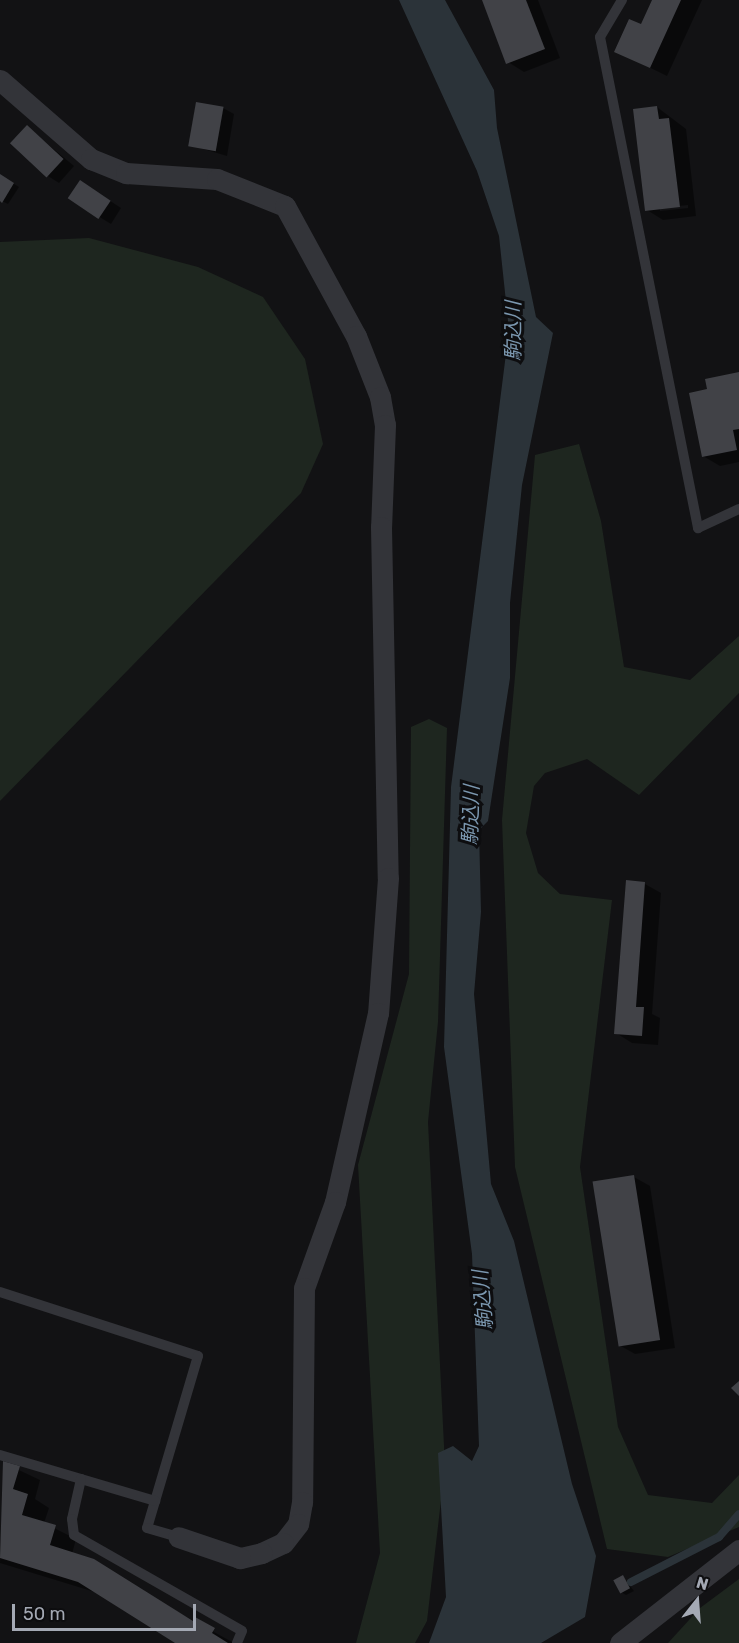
<!DOCTYPE html>
<meta charset="utf-8">
<style>
body{margin:0}
#map{position:relative;width:739px;height:1643px;overflow:hidden;background:#121214;font-family:Rubik,"Noto Sans JP",sans-serif}
div>[style]{position:absolute}
.green>*{inset:0;background:#1e261f}
.water>*{inset:0;background:#2b3339}
.shadow>*{inset:0;background:#0007}
.stream>*{height:8px;margin:-4px;padding:0 4px;transform-origin:4px;border-radius:4px;background:#2b3339}
.building>*{inset:0;background:#414247;transform-origin:0 0}
.service>*{height:10px;margin:-5px;padding:0 5px;transform-origin:5px;border-radius:5px;background:#333439}
.minor>*{height:21px;margin:-10.5px;padding:0 10.5px;transform-origin:10.5px;border-radius:10.5px;background:#333439}
span{translate:-50% -50%;white-space:nowrap;text-align:center;line-height:1.15;-webkit-text-stroke:6px #0d0d0f;paint-order:stroke}
.water-label{font-size:20px;color:#7b97af;font-style:italic}
.north{position:absolute;left:667px;top:1571px;width:60px;height:60px;-webkit-text-stroke:4px #0d0d0f;paint-order:stroke;rotate:17deg;font-size:16px;font-weight:700;line-height:24px;text-align:center;color:#a4a9b4}
.north::after{content:'';display:block;margin:auto;width:21px;height:27px;background:#a4a9b4;clip-path:polygon(50% 0,100% 100%,50% 72%,0 100%)}
.scale{position:absolute;left:12px;top:1604px;width:184px;height:27px;box-sizing:border-box;border:3px solid #a4a9b4;border-top:0;padding-left:8px;font-size:18px;line-height:21px;white-space:nowrap;color:#a4a9b4;-webkit-text-stroke:4px #0d0d0f;paint-order:stroke}
</style>
<div id="map">
<div class="green">
<i style="clip-path:polygon(89px 238px,198px 267px,263px 297px,305px 359px,323px 444px,301px 493px,0 801px,0 242px)"></i>
<i style="clip-path:polygon(579px 444px,601px 521px,624px 667px,690px 680px,739px 636px,739px 693px,639px 795px,587px 759px,545px 773px,534px 786px,526px 833px,538px 873px,560px 894px,612px 900px,580px 1167px,618px 1427px,648px 1495px,712px 1503px,739px 1475px,739px 1527px,668px 1557px,607px 1549px,515px 1167px,502px 820px,535px 455px)"></i>
<i style="clip-path:polygon(429px 719px,447px 728px,438px 1022px,428px 1122px,445px 1466px,427px 1621px,415px 1643px,356px 1643px,380px 1553px,358px 1165px,409px 974px,411px 727px)"></i>
<i style="clip-path:polygon(739px 1579px,739px 1643px,668px 1643px,700px 1608px)"></i>
</div>
<div class="water">
<i style="clip-path:polygon(399px 0,445px 0,494px 90px,497px 128px,536px 317px,553px 333px,522px 485px,510px 603px,510px 678px,488px 821px,479px 830px,481px 912px,474px 994px,491px 1184px,514px 1241px,572px 1484px,596px 1556px,585px 1617px,541px 1643px,429px 1643px,446px 1597px,438px 1453px,453px 1446px,472px 1461px,479px 1446px,472px 1254px,444px 1047px,451px 787px,509px 330px,499px 236px,477px 171px)"></i>
</div>
<div class="shadow">
<i style="clip-path:polygon(483px 0,538px 0,560px 58px,524px 72px,508px 62px)"></i>
<i style="clip-path:polygon(653px 0,702px 0,667px 76px,616px 51px,641px 26px)"></i>
<i style="clip-path:polygon(evenodd,657px 107px,686px 129px,696px 216px,663px 220px,647px 210px,657px 107px,688px 205px,688px 208px,660px 211px,660px 208px,688px 205px)"></i>
<i style="clip-path:polygon(223px 108px,234px 114px,227px 156px,190px 145px)"></i>
<i style="clip-path:polygon(27px 127px,74px 166px,59px 183px,48px 176px)"></i>
<i style="clip-path:polygon(0 175px,19px 187px,8px 204px,0 200px)"></i>
<i style="clip-path:polygon(92px 189px,121px 208px,111px 224px,70px 199px)"></i>
<i style="clip-path:polygon(739px 374px,739px 462px,720px 466px,703px 456px,709px 390px)"></i>
<i style="clip-path:polygon(645px 884px,661px 893px,652px 1014px,660px 1018px,658px 1045px,632px 1043px,616px 1033px)"></i>
<i style="clip-path:polygon(634px 1177px,650px 1186px,675px 1348px,635px 1354px,619px 1345px)"></i>
<i style="clip-path:polygon(4px 1463px,40px 1480px,35px 1499px,49px 1508px,44px 1523px,76px 1539px,72px 1554px,234px 1643px,178px 1643px,98px 1593px,0 1563px)"></i>
<i style="clip-path:polygon(623px 1577px,634px 1591px,626px 1595px,621px 1592px)"></i>
</div>
<div class="stream">
<i style="left:631px;top:1582px;width:99px;rotate:-27.1deg"></i>
<i style="left:719px;top:1537px;width:30px;rotate:-49deg"></i>
</div>
<div class="building">
<i style="clip-path:polygon(482px 0,526px 0,545px 49px,506px 64px)"></i>
<i style="clip-path:polygon(652px 0,681px 0,650px 68px,614px 52px,629px 19px,641px 24px)"></i>
<i style="left:196px;top:102px;width:28px;height:45px;rotate:10deg"></i>
<i style="clip-path:polygon(657px 106px,659px 119px,669px 118px,680px 207px,645px 211px,633px 109px)"></i>
<i style="left:27px;top:125px;width:50px;height:25px;rotate:43deg"></i>
<i style="clip-path:polygon(0 174px,14px 183px,2px 203px,0 201px)"></i>
<i style="left:80px;top:180px;width:37px;height:22px;rotate:34deg"></i>
<i style="clip-path:polygon(739px 372px,739px 429px,733px 430px,737px 450px,702px 457px,689px 393px,707px 389px,705px 379px)"></i>
<i style="clip-path:polygon(626px 880px,645px 882px,636px 1007px,644px 1007px,642px 1036px,614px 1034px)"></i>
<i style="left:634px;top:1175px;width:167px;height:42px;rotate:81deg"></i>
<i style="clip-path:polygon(739px 1381px,739px 1396px,731px 1388px)"></i>
<i style="clip-path:polygon(3px 1461px,20px 1466px,13px 1489px,28px 1494px,22px 1515px,56px 1525px,50px 1545px,94px 1559px,193px 1621px,195px 1617px,215px 1628px,212px 1633px,228px 1643px,175px 1643px,78px 1582px,0 1558px)"></i>
<i style="left:623px;top:1575px;width:15px;height:11px;rotate:62deg"></i>
</div>
<div class="service">
<i style="left:622px;top:0;width:43px;rotate:120.7deg"></i>
<i style="left:600px;top:37px;width:501px;rotate:78.71deg"></i>
<i style="left:698px;top:528px;width:45px;rotate:-24.9deg"></i>
<i style="left:0;top:1292px;width:208px;rotate:17.9deg"></i>
<i style="left:198px;top:1356px;width:179px;rotate:106.5deg"></i>
<i style="left:147px;top:1528px;width:32px;rotate:16deg"></i>
<i style="left:0;top:1455px;width:162px;rotate:16.5deg"></i>
<i style="left:81px;top:1479px;width:41px;rotate:102.7deg"></i>
<i style="left:72px;top:1519px;width:16px;rotate:83deg"></i>
<i style="left:74px;top:1535px;width:193px;rotate:29.7deg"></i>
<i style="left:242px;top:1631px;width:13px;rotate:113deg"></i>
</div>
<div class="minor">
<i style="left:0;top:80px;width:121px;rotate:41deg"></i>
<i style="left:91px;top:159px;width:38px;rotate:22deg"></i>
<i style="left:126px;top:173px;width:91px;rotate:3.8deg"></i>
<i style="left:217px;top:179px;width:73px;rotate:21.7deg"></i>
<i style="left:285px;top:206px;width:148px;rotate:61.4deg"></i>
<i style="left:356px;top:336px;width:66px;rotate:68.5deg"></i>
<i style="left:380px;top:397px;width:28px;rotate:80deg"></i>
<i style="left:385px;top:425px;width:102px;rotate:92.2deg"></i>
<i style="left:381px;top:527px;width:351px;rotate:88.9deg"></i>
<i style="left:388px;top:878px;width:135px;rotate:94.2deg"></i>
<i style="left:378px;top:1013px;width:194px;rotate:102.8deg"></i>
<i style="left:335px;top:1202px;width:91px;rotate:109.8deg"></i>
<i style="left:304px;top:1288px;width:214px;rotate:90.5deg"></i>
<i style="left:302px;top:1502px;width:22px;rotate:100deg"></i>
<i style="left:298px;top:1524px;width:24px;rotate:128deg"></i>
<i style="left:283px;top:1543px;width:23px;rotate:155deg"></i>
<i style="left:262px;top:1553px;width:23px;rotate:167deg"></i>
<i style="left:240px;top:1558px;width:65px;rotate:-161.3deg"></i>
<i style="left:620px;top:1643px;width:151px;rotate:-38deg"></i>
</div>
<div class="water-label">
<span style="left:513px;top:331px;rotate:-90deg">駒込川</span>
<span style="left:471px;top:815px;rotate:-88deg">駒込川</span>
<span style="left:483px;top:1300px;rotate:-95deg">駒込川</span>
</div>
<div class="north">N</div>
<div class="scale">50 m</div>
</div>
